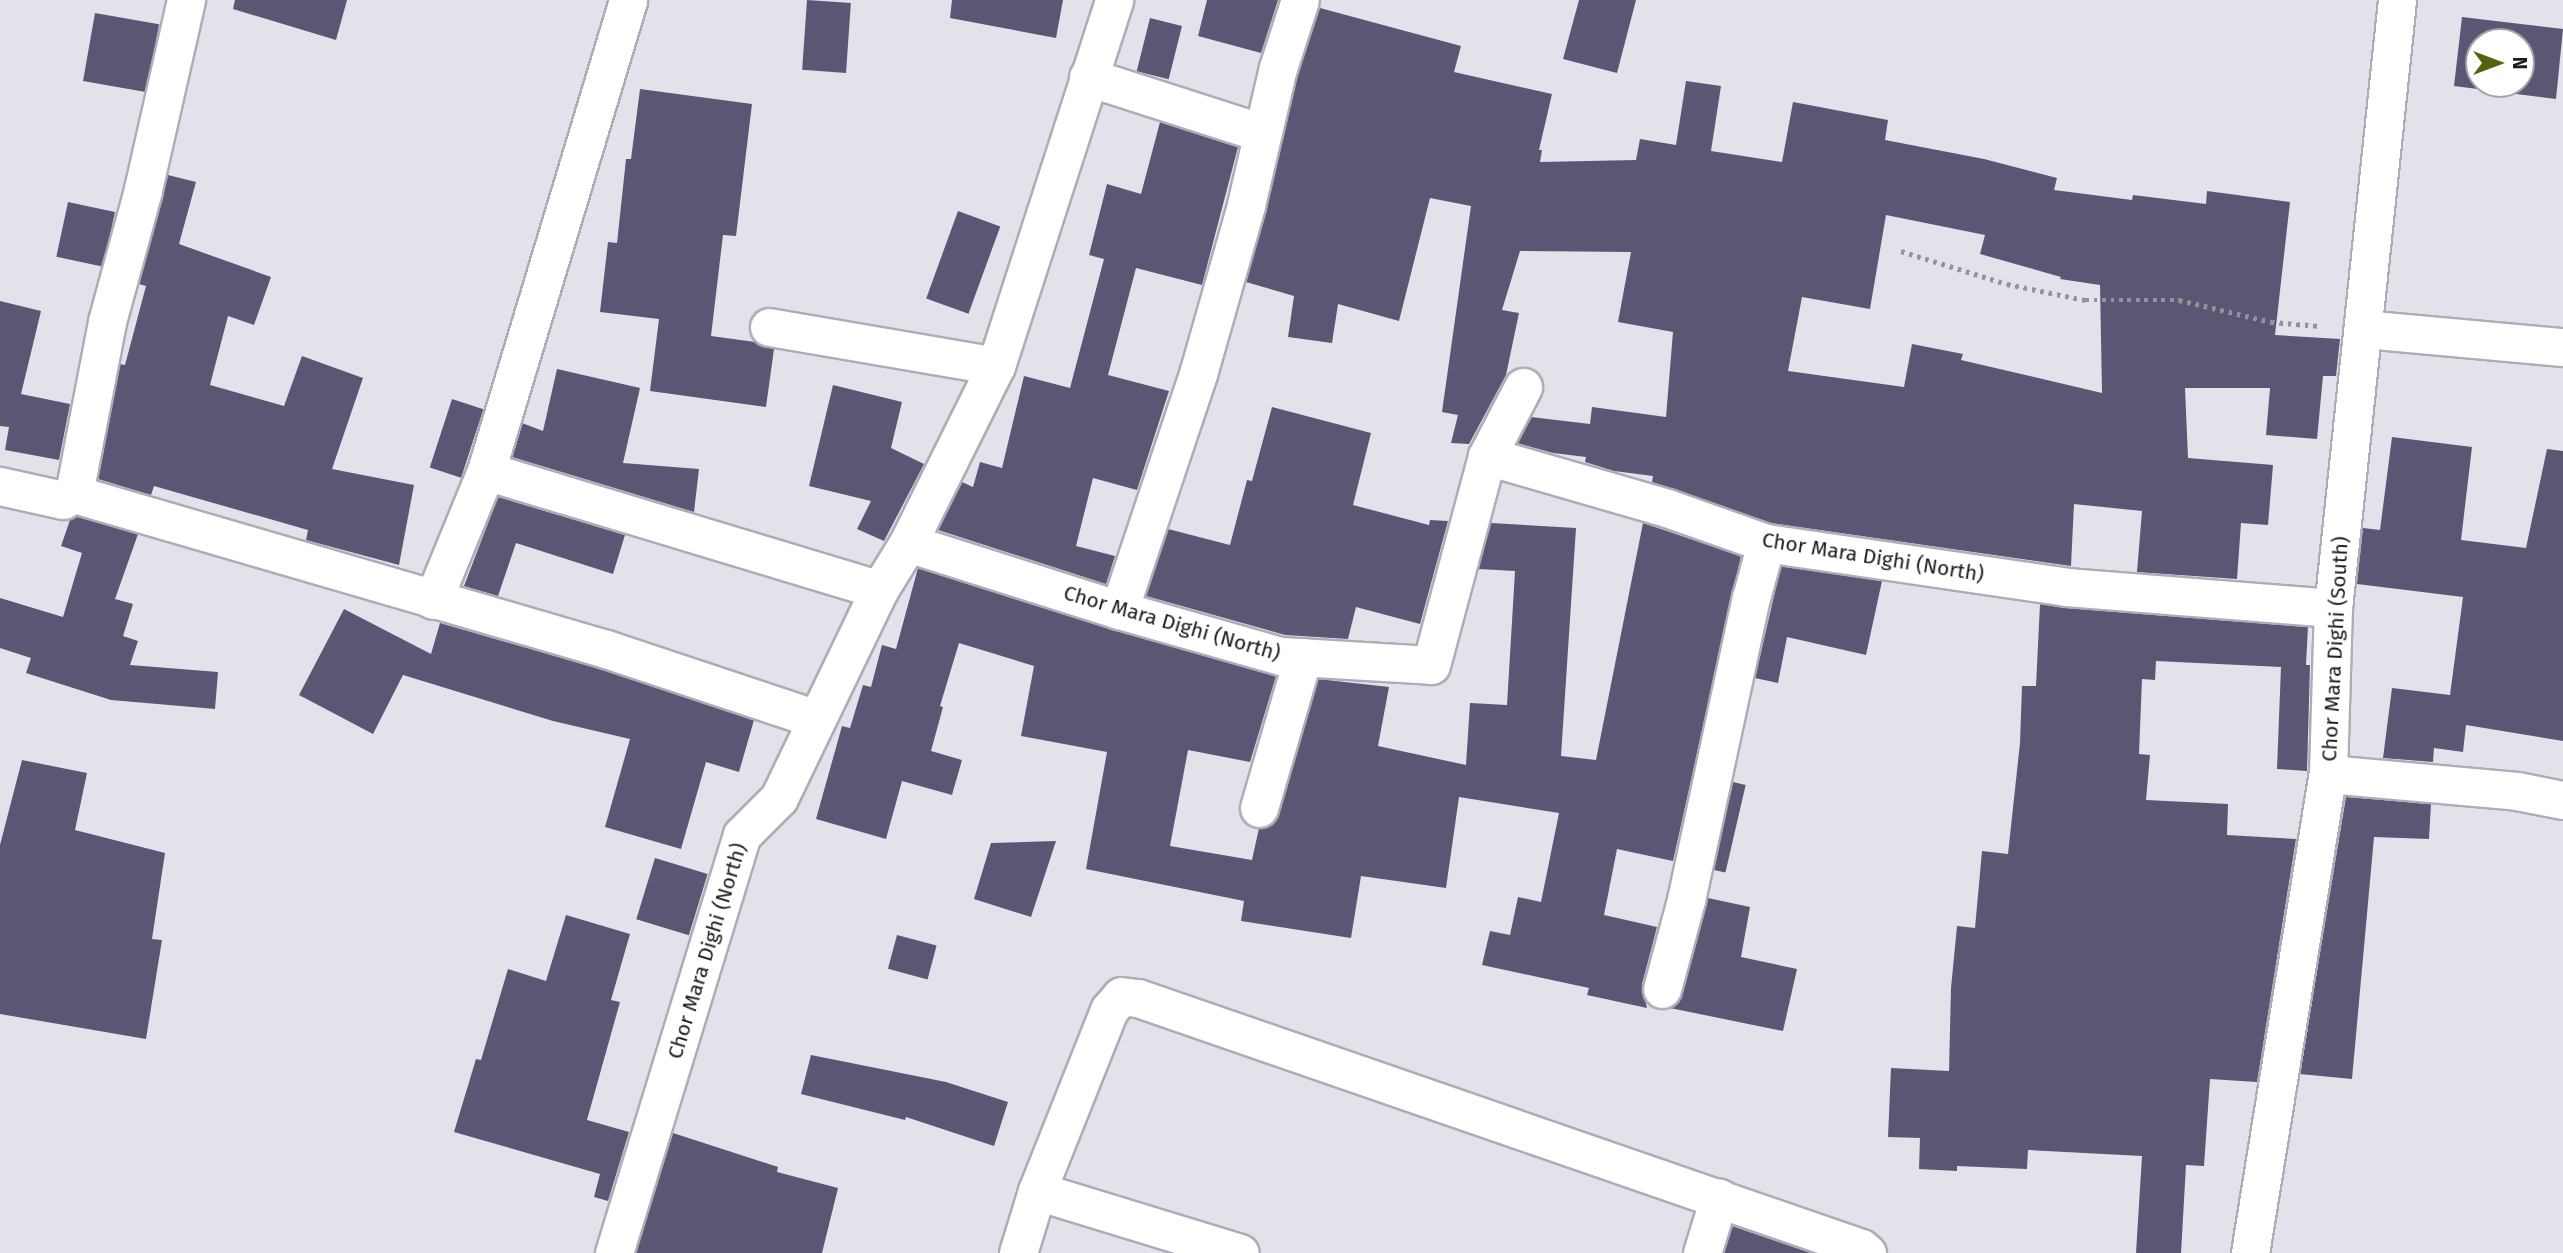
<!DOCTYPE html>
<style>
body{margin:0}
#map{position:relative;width:2563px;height:1253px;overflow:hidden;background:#e3e2eb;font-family:"Fira Sans",sans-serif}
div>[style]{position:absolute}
.building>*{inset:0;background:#5c5674;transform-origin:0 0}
.path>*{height:4.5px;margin-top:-2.25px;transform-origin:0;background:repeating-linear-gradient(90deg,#94939a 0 3.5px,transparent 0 8.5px)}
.roads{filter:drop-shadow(2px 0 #aeacb6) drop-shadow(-2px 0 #aeacb6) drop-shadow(0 2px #aeacb6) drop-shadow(0 -2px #aeacb6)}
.minor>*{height:37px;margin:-18.5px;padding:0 18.5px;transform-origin:18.5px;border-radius:18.5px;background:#fff}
span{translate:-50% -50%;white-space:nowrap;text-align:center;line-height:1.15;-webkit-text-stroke:7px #fff;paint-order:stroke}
.street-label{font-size:21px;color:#1b1a1e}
.north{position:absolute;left:2465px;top:28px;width:70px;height:70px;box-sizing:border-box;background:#fff;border:2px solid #a4a3a5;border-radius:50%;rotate:90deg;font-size:19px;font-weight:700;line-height:28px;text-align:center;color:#1b1a1e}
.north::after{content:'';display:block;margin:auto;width:24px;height:32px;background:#51640e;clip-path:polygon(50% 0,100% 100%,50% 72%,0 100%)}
</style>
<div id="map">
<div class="building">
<i style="clip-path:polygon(235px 0,347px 0,336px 40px,233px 9px)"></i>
<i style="left:807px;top:0;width:44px;height:70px;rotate:4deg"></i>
<i style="clip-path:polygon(952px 0,1063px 0,1056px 38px,950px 18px)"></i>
<i style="clip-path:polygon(1207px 0,1278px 0,1261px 53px,1198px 36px)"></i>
<i style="clip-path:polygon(1579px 0,1636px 0,1617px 73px,1563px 59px)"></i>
<i style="clip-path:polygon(evenodd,1320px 8px,1461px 46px,1454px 72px,1552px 94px,1539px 150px,1542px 150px,1540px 162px,1636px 160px,1640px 139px,1676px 145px,1686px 81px,1721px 86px,1711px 151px,1782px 162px,1793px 102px,1888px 120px,1885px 140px,1984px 159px,2057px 178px,2054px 190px,2132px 200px,2133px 195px,2206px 204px,2207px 191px,2290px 202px,2275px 335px,2340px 339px,2336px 376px,2323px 376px,2317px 439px,2266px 435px,2270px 388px,2185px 388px,2188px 458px,2273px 465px,2268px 525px,2241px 523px,2237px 579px,2137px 572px,2142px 511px,2074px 504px,2071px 566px,1771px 523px,1652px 482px,1653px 476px,1614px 471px,1585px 462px,1586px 457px,1553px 453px,1517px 443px,1531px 417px,1590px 424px,1592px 407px,1666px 417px,1673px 332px,1618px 322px,1631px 252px,1520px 251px,1502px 310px,1519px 313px,1506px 375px,1469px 444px,1451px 443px,1458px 415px,1442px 412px,1471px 206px,1430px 198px,1399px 321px,1338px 304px,1332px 343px,1288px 337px,1294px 296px,1246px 282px,1298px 74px,1320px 8px,1886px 215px,1985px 235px,1980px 254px,2061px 277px,2060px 279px,2100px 285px,2102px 393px,1961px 360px,1963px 354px,1912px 344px,1904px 387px,1788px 371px,1802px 297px,1870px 309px,1886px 215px)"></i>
<i style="left:95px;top:13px;width:65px;height:69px;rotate:10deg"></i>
<i style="clip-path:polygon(evenodd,2462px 17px,2563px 29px,2556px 99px,2454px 86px,2462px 17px,2479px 42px,2521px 42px,2521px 84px,2479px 84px,2479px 42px)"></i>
<i style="left:1150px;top:18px;width:33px;height:55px;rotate:14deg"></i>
<i style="clip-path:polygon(640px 89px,752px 104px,736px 236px,723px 235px,711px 336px,755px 342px,774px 349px,766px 407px,650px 391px,659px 319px,600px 312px,608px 242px,617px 243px,626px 159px,631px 159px)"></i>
<i style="clip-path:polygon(1160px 122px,1238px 147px,1202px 285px,1136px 268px,1108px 375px,1169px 391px,1137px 490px,1093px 478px,1076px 546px,1115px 556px,1106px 584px,938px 530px,962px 482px,973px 487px,980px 462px,1002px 468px,1024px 376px,1070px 388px,1104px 259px,1089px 255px,1107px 184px,1141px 194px)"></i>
<i style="clip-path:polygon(168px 175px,196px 182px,179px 244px,271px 277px,254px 325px,228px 316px,210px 385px,284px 406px,302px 356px,363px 378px,332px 469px,414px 485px,399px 565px,306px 540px,308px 530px,154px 486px,151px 495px,98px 479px,120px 364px,125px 365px,146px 286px,139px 284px)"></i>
<i style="left:68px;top:202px;width:48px;height:56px;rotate:12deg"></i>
<i style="left:958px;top:211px;width:45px;height:93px;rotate:20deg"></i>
<i style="clip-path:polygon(0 301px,41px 311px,21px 394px,70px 404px,59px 460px,5px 450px,9px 427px,0 426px)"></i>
<i style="clip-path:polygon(557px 369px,640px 388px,623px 463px,699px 469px,694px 512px,512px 457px,522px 423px,543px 431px)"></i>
<i style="clip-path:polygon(833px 385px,902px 402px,891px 448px,924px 464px,884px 541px,857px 529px,871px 501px,809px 486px)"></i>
<i style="left:452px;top:399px;width:33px;height:72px;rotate:18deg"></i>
<i style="clip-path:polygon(1272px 407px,1371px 433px,1353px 505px,1429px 525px,1430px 520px,1448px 521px,1420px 624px,1356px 607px,1348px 639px,1285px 635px,1146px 596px,1168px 529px,1230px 545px,1247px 480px,1252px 481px)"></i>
<i style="clip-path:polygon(2392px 437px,2472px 447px,2461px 540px,2526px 548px,2547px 449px,2563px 451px,2563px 741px,2466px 725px,2463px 752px,2434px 748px,2433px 762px,2383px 758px,2392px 688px,2450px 695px,2463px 597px,2357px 584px,2363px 528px,2380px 530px)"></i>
<i style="clip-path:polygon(498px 497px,625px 535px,613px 574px,516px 543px,498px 596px,464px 586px)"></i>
<i style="clip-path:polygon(75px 516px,138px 534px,115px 599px,133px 604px,123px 636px,138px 641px,130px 665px,218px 672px,215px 709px,111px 700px,26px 673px,31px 658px,0 648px,0 598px,63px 617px,82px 553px,61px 546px,70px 520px)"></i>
<i style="clip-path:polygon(1491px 523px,1576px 528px,1561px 756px,1596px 760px,1643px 523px,1741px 556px,1673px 861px,1617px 849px,1604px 915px,1657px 927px,1642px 984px,1647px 1008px,1587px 995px,1589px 988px,1482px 965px,1490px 931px,1510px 935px,1518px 897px,1541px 902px,1559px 813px,1459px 797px,1446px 888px,1361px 876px,1351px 938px,1241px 921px,1244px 901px,1086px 869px,1107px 752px,1021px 736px,1034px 666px,959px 643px,940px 706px,943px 707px,931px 751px,962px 760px,952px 795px,902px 781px,886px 839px,816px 819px,842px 726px,850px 728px,863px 685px,871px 687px,882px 645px,896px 649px,918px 568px,1113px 630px,1276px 676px,1250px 762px,1188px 750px,1170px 846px,1252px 860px,1259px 828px,1273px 824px,1279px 814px,1318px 679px,1389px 687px,1378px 746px,1466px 765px,1470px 703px,1507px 705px,1515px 571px,1478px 569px)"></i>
<i style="clip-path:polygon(1781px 566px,1882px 581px,1866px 655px,1787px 637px,1778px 683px,1755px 678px)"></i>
<i style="clip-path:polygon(2040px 604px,2308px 627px,2306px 665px,2310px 665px,2307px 771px,2277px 769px,2281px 667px,2156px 661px,2155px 680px,2142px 679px,2139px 754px,2150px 755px,2146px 800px,2228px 804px,2227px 835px,2296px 839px,2257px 1082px,2210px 1079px,2204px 1166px,2186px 1165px,2181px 1253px,2136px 1253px,2142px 1156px,2028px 1150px,2027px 1169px,1957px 1166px,1957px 1171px,1919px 1169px,1920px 1138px,1888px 1137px,1891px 1068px,1949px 1071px,1951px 988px,1957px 926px,1975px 928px,1982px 851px,2008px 854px,2020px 743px,2022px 686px,2036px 686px)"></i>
<i style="clip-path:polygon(344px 609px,431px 654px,440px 623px,600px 669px,754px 720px,739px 772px,706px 762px,681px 849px,605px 827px,630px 739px,553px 721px,403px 675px,373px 734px,299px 695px)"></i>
<i style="clip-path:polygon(22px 760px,87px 773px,75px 830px,165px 853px,152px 939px,162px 940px,146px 1039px,0 1014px,0 845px)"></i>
<i style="left:1733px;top:782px;width:13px;height:90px;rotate:13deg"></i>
<i style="clip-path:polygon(2346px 797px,2431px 804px,2429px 839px,2374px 837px,2352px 1079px,2300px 1074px)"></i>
<i style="clip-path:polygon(1056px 841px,1031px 917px,974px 899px,991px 843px)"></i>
<i style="left:655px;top:858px;width:55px;height:64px;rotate:17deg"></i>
<i style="clip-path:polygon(1708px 898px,1750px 907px,1741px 957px,1797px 969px,1783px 1031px,1670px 1008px,1682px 994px)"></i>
<i style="clip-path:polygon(566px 915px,630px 934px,611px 1000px,620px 1002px,587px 1120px,629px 1132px,608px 1201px,594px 1197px,600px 1174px,454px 1132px,476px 1059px,481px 1060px,508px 969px,546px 981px)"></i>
<i style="left:897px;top:935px;width:41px;height:35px;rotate:15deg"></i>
<i style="clip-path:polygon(811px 1055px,946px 1082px,1008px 1102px,994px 1146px,906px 1117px,905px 1120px,801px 1094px)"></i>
<i style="clip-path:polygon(673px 1133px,778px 1167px,777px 1172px,838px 1188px,822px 1253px,636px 1253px)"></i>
<i style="clip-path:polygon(1732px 1226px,1811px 1253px,1724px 1253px)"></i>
</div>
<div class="path">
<i style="left:1901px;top:251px;width:111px;rotate:17.3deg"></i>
<i style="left:2007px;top:284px;width:80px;rotate:11.6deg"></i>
<i style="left:2085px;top:300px;width:94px"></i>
<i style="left:2179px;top:300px;width:95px;rotate:13.4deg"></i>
<i style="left:2271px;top:322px;width:50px;rotate:4.6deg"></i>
</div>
<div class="roads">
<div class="minor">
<i style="left:186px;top:0;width:195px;rotate:102.8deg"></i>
<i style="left:143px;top:190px;width:137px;rotate:105.3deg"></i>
<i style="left:107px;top:322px;width:175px;rotate:100.9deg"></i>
<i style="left:74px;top:494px;width:554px;rotate:16.24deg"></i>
<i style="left:606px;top:649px;width:221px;rotate:18.4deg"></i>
<i style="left:1088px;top:77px;width:183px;rotate:17.8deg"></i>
<i style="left:769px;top:327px;width:230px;rotate:9.7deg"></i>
<i style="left:2364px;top:329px;width:200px;rotate:5.2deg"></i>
<i style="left:1487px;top:456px;width:78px;rotate:-62.4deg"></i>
<i style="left:486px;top:471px;width:411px;rotate:16.8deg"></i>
<i style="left:0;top:486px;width:65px;rotate:12.5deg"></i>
<i style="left:908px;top:543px;width:198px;rotate:-63.6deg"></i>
<i style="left:996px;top:366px;width:385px;rotate:-72.1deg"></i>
<i style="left:433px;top:600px;width:139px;rotate:-67.7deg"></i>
<i style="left:486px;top:471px;width:492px;rotate:-73.2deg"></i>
<i style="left:1119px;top:610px;width:249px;rotate:-71.5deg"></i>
<i style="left:1198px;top:374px;width:176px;rotate:-74.1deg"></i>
<i style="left:1246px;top:205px;width:141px;rotate:-76.9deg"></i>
<i style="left:1278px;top:68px;width:71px;rotate:-72.1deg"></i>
<i style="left:2328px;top:774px;width:190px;rotate:5.1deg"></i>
<i style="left:2517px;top:791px;width:47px;rotate:11.1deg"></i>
<i style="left:1259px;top:808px;width:157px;rotate:-73.8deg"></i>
<i style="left:1662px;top:989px;width:92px;rotate:-74.9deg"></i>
<i style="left:1686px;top:900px;width:309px;rotate:-77.9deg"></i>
<i style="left:1751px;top:598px;width:57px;rotate:-74.7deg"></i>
<i style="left:1037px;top:1191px;width:212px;rotate:17deg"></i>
<i style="left:614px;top:1253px;width:437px;rotate:-73deg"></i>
<i style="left:742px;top:835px;width:52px;rotate:-45deg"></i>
<i style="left:779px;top:798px;width:231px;rotate:-64.3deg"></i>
<i style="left:879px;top:590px;width:55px;rotate:-58.3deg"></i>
<i style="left:908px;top:543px;width:221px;rotate:17.6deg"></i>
<i style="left:1119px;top:610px;width:168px;rotate:15.9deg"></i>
<i style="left:1281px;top:656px;width:150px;rotate:3.4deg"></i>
<i style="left:1431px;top:665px;width:216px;rotate:-75deg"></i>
<i style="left:1487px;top:456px;width:187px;rotate:16.1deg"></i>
<i style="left:1667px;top:508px;width:105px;rotate:19.5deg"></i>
<i style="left:1766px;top:543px;width:303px;rotate:8.3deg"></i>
<i style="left:2066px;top:587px;width:268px;rotate:4.5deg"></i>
<i style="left:1018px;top:1253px;width:65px;rotate:-73deg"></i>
<i style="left:1037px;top:1191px;width:195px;rotate:-68.3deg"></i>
<i style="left:1109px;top:1010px;width:18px;rotate:-49deg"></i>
<i style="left:1121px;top:996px;width:17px;rotate:7deg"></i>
<i style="left:1138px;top:998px;width:765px;rotate:19.07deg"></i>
<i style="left:1861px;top:1248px;width:8px;rotate:40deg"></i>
<i style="left:1702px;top:1253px;width:58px;rotate:-72.8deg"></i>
<i style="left:2250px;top:1253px;width:485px;rotate:-80.8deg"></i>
<i style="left:2328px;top:774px;width:166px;rotate:-88.3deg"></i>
<i style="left:2333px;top:608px;width:611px;rotate:-83.99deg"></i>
</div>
</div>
<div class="street-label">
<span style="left:1873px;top:557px;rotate:9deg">Chor Mara Dighi (North)</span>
<span style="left:1172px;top:623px;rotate:16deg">Chor Mara Dighi (North)</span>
<span style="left:2335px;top:649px;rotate:-87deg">Chor Mara Dighi (South)</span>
<span style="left:707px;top:951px;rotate:-73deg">Chor Mara Dighi (North)</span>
</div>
<div class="north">N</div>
</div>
